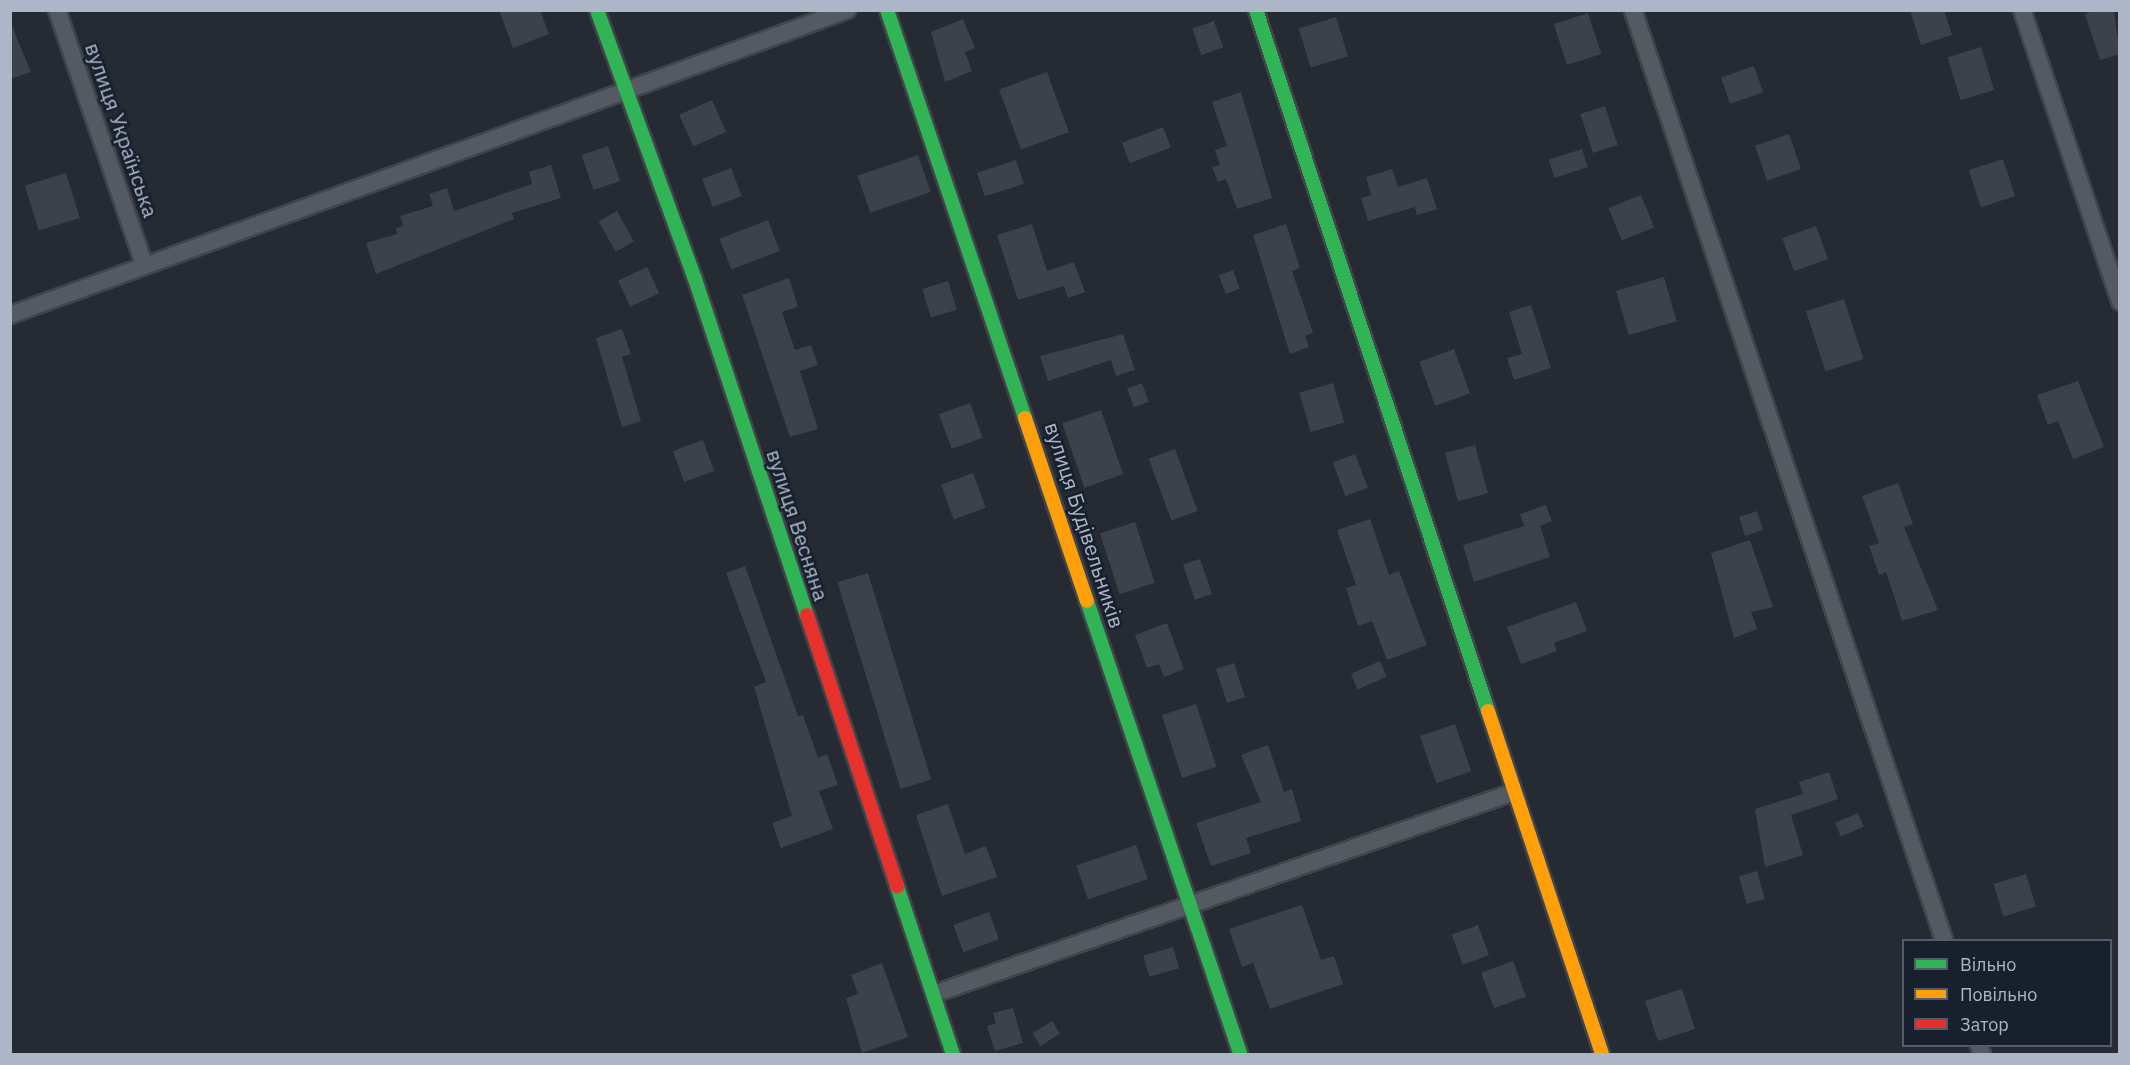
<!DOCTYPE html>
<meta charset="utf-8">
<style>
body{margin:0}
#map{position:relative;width:2130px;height:1065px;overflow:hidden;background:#252a33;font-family:"IBM Plex Sans",sans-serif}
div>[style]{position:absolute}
.building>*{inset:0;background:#3d4149;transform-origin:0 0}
.roads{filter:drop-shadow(2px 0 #40454c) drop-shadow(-2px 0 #40454c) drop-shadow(0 2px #40454c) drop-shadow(0 -2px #40454c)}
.street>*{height:16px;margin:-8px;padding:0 8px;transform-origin:8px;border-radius:8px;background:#545962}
.fast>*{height:14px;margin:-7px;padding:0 7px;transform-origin:7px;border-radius:7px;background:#30b455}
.slow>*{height:14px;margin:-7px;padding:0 7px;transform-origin:7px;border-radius:7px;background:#ff9f0a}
.jam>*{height:14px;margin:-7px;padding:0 7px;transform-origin:7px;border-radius:7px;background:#e5322d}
span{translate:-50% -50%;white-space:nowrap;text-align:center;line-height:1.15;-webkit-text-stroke:5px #18202e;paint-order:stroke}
.street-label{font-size:21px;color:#adb6c6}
.frame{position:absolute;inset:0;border:12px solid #adb6c6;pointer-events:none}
.legend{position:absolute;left:1902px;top:939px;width:210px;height:108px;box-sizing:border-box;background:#18202e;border:2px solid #545c6b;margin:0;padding:8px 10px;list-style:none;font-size:18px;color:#adb6c6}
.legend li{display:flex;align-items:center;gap:12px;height:30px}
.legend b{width:30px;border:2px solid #545c6b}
</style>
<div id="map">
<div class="building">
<i style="clip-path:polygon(499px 10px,540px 10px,549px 34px,513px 48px)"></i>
<i style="clip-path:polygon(1910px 10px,1944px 10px,1952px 35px,1921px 45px)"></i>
<i style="clip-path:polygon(2095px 10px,2114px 10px,2120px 54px,2100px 60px,2085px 14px)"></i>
<i style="left:1588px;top:13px;width:43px;height:36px;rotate:72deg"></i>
<i style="left:1336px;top:17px;width:41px;height:39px;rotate:73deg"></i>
<i style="clip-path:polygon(963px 19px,975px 48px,965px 52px,972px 71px,945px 82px,931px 32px)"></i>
<i style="clip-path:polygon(10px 21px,31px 72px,10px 79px)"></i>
<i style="left:1214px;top:21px;width:28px;height:23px;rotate:71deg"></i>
<i style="left:1981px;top:47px;width:45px;height:35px;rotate:73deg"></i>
<i style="left:1754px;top:66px;width:28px;height:35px;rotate:71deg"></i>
<i style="left:1047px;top:72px;width:64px;height:51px;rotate:70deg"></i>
<i style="clip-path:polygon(1241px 92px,1272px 198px,1237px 209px,1226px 179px,1218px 182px,1212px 167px,1220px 165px,1215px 150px,1227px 146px,1212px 102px)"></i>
<i style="left:712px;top:100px;width:35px;height:36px;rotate:66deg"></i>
<i style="left:1605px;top:106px;width:41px;height:26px;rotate:72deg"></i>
<i style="left:1163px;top:127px;width:22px;height:44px;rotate:69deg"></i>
<i style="left:1789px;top:134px;width:37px;height:36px;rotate:71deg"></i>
<i style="left:608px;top:146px;width:37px;height:28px;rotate:71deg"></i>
<i style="left:1582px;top:149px;width:19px;height:35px;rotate:72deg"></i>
<i style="left:918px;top:155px;width:39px;height:64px;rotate:71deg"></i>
<i style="left:2003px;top:159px;width:39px;height:36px;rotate:72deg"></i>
<i style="left:1016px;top:160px;width:25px;height:41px;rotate:72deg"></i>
<i style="clip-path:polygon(551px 165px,561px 198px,512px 213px,514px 219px,376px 274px,366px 243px,397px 234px,396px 228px,403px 226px,400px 216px,433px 206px,429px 194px,447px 188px,454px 211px,532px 184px,529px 172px)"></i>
<i style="left:731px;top:168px;width:30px;height:31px;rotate:69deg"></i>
<i style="clip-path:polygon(1392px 169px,1398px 187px,1427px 178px,1437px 209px,1417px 215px,1415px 207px,1368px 221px,1361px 198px,1371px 195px,1366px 177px)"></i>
<i style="left:66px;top:173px;width:47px;height:43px;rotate:73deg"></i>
<i style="left:1641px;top:195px;width:35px;height:35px;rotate:68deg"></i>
<i style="left:617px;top:211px;width:35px;height:21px;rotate:61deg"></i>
<i style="left:768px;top:220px;width:33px;height:52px;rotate:69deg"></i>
<i style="clip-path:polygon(1032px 224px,1047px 271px,1074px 262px,1085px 292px,1068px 298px,1064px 286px,1018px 300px,997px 235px)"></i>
<i style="clip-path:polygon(1286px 224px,1300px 268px,1292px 271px,1313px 333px,1305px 336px,1309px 347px,1290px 354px,1253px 235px)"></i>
<i style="left:1816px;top:226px;width:35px;height:36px;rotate:70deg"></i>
<i style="left:647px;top:267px;width:29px;height:32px;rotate:65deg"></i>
<i style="left:1233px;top:270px;width:20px;height:15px;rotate:70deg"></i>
<i style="left:1664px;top:277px;width:46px;height:50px;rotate:74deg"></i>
<i style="clip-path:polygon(789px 278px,798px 307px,782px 312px,795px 350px,811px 345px,818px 365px,800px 371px,818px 429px,790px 437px,742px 295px)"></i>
<i style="left:948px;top:281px;width:30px;height:27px;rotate:73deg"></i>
<i style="left:1844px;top:299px;width:63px;height:40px;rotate:72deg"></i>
<i style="clip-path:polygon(1531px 305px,1551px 368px,1514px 380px,1507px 358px,1522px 354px,1509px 312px)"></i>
<i style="clip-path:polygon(622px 329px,631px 354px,622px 357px,641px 421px,622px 427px,596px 338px)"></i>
<i style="clip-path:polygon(1123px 334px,1135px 370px,1116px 376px,1111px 360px,1048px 381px,1040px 356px)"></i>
<i style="left:1454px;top:349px;width:47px;height:37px;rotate:70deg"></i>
<i style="clip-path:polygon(2078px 381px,2104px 447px,2073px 459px,2058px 421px,2048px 425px,2037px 395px)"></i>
<i style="left:1142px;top:383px;width:20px;height:16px;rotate:70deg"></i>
<i style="left:1333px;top:383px;width:41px;height:35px;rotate:74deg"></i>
<i style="left:970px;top:403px;width:37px;height:33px;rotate:70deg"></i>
<i style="left:1101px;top:410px;width:68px;height:41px;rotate:71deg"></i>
<i style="left:703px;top:440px;width:33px;height:32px;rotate:70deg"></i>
<i style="left:1475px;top:445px;width:50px;height:31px;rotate:75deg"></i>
<i style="left:1175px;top:449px;width:66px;height:28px;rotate:70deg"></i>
<i style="left:1355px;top:454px;width:36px;height:24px;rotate:69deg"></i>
<i style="left:973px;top:473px;width:37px;height:34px;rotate:70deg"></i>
<i style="clip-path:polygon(1898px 483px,1913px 524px,1904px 527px,1938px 610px,1902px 621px,1886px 572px,1879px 575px,1869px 546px,1879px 543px,1862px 496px)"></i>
<i style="clip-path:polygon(1546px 505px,1552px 521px,1540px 526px,1550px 557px,1474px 582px,1463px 545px,1524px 526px,1520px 514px)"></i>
<i style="left:1757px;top:511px;width:20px;height:19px;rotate:72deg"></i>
<i style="clip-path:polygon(1370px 519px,1389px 575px,1399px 571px,1427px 645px,1387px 660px,1372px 621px,1358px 626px,1346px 588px,1356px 585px,1337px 530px)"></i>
<i style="left:1135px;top:522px;width:64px;height:37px;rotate:72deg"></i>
<i style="clip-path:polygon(1750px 540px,1773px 607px,1751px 612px,1757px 629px,1734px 638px,1711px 553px)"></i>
<i style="left:1200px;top:559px;width:37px;height:18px;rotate:71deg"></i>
<i style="clip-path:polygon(745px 566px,798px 716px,803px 715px,818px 758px,827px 754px,838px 785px,819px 791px,833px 829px,781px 848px,772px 823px,792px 816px,754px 687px,766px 682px,726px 573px)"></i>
<i style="left:868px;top:573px;width:216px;height:32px;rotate:73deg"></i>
<i style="clip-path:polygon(1576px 602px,1587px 631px,1554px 643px,1557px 651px,1521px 664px,1507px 627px)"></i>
<i style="clip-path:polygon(1167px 623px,1184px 669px,1164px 677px,1159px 664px,1147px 668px,1135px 635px)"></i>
<i style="left:1380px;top:661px;width:17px;height:32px;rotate:66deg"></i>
<i style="left:1234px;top:663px;width:36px;height:19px;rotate:72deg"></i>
<i style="left:1196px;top:704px;width:66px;height:36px;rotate:72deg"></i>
<i style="left:1455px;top:724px;width:50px;height:37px;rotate:71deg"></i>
<i style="clip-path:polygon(1268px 745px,1284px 792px,1292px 789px,1301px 821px,1246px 838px,1251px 853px,1211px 866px,1196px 823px,1261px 802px,1241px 755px)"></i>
<i style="clip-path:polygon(1829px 772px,1838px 799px,1791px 815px,1803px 855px,1765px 867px,1755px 809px,1803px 794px,1799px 782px)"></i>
<i style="clip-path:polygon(948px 804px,965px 854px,986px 846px,997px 877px,942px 896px,916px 815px)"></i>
<i style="left:1858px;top:813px;width:15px;height:25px;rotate:67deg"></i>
<i style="left:1136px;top:845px;width:36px;height:63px;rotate:71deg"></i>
<i style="left:1757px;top:871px;width:29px;height:19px;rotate:74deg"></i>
<i style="left:2026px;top:874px;width:34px;height:34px;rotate:73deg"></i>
<i style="clip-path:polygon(1302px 905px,1321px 960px,1334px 956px,1343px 984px,1270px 1009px,1253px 963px,1242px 967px,1229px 929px)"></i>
<i style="left:989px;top:912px;width:29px;height:38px;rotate:70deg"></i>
<i style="left:1478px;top:925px;width:32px;height:28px;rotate:70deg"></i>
<i style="left:1173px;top:947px;width:22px;height:31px;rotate:74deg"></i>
<i style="left:1513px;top:961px;width:38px;height:34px;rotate:70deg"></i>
<i style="clip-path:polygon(882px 963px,908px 1037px,862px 1053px,846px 998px,858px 994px,851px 975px)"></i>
<i style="left:1682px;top:989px;width:42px;height:39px;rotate:72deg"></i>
<i style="clip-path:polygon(1013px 1008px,1023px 1043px,995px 1051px,987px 1026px,996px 1023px,993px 1013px)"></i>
<i style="left:1052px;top:1021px;width:15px;height:23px;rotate:58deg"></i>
</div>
<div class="roads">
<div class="street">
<i style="left:57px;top:10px;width:268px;rotate:71.1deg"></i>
<i style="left:1633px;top:10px;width:981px;rotate:71.51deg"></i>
<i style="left:2022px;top:10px;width:308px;rotate:71.4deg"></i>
<i style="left:10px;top:315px;width:891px;rotate:-20.02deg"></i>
<i style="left:934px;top:994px;width:614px;rotate:-19.2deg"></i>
<i style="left:1979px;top:1046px;width:9px;rotate:69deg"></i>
</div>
<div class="fast">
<i style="left:597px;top:10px;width:286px;rotate:70deg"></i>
<i style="left:695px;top:279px;width:354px;rotate:71.6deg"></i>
<i style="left:887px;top:10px;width:431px;rotate:71.3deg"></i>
<i style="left:1256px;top:10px;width:738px;rotate:71.69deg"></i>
<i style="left:1087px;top:601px;width:478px;rotate:71.3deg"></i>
<i style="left:897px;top:886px;width:177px;rotate:71.6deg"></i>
</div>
<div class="slow">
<i style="left:1025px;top:418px;width:193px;rotate:71.3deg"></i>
<i style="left:1488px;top:711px;width:361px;rotate:71.6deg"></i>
</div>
<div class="jam">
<i style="left:807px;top:615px;width:286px;rotate:71.6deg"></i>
</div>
</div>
<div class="street-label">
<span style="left:122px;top:130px;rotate:71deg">вулиця Українська</span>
<span style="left:798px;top:525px;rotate:72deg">вулиця Весняна</span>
<span style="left:1085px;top:525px;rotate:72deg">вулиця Будівельників</span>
</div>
<div class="frame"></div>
<ul class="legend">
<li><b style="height:8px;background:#30b455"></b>Вільно</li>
<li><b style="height:8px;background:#ff9f0a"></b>Повільно</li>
<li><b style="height:8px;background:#e5322d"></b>Затор</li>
</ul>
</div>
